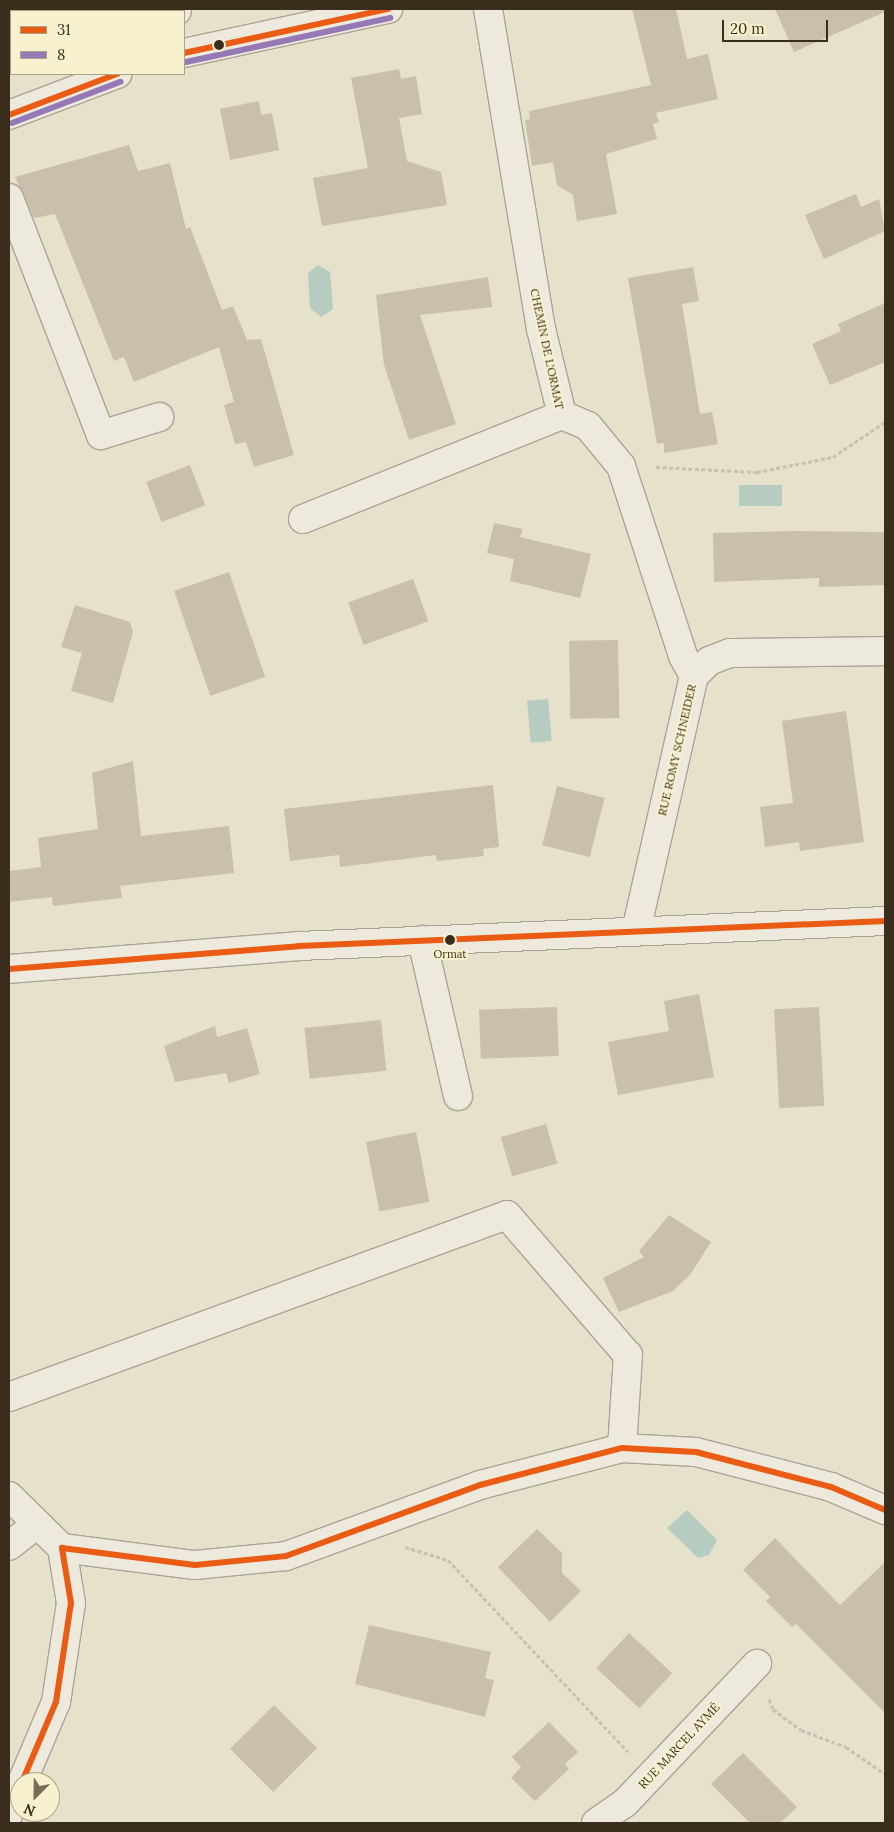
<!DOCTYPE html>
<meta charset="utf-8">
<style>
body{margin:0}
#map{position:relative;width:894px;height:1832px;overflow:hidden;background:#e6e1ca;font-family:Lora,serif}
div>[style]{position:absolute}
.water>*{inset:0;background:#b6ccc1;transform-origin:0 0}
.building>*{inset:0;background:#cabfab;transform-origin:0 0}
.path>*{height:3px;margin-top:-1.5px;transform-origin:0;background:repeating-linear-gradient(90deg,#c6c1b3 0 4px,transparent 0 6.5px)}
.roads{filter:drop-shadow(1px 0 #aba494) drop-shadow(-1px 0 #aba494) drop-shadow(0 1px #aba494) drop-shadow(0 -1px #aba494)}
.minor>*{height:28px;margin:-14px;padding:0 14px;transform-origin:14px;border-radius:14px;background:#edeadd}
.bus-1>*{height:6px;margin:-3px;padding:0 3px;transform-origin:3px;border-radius:3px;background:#ea5b13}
.bus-2>*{height:6px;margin:-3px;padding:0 3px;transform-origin:3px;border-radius:3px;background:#9778b7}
.dots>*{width:14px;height:14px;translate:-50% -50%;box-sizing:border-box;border:2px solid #f8f1cf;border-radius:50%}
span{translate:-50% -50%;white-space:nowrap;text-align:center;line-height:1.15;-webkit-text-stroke:4px #f8f1cf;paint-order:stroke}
.bus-label{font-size:11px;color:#3a2d1b}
.street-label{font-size:12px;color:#3a2d1b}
.frame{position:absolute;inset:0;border:10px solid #3a2d1b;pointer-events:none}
.legend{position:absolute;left:10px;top:10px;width:175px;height:65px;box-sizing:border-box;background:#f8f1cf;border:1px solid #aca387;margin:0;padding:6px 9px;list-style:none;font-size:15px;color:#3a2d1b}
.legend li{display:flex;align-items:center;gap:10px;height:25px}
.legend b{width:25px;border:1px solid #aca387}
.north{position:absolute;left:10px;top:1772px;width:50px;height:50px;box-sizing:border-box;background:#f8f1cf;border:1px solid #aca387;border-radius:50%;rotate:203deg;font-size:14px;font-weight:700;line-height:20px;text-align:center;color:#3a2d1b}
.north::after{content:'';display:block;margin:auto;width:18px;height:22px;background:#766c58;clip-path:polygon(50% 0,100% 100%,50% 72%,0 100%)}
.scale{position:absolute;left:722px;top:20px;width:106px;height:22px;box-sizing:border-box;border:2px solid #3a2d1b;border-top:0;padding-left:6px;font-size:15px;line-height:18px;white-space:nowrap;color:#3a2d1b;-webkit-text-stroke:4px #f8f1cf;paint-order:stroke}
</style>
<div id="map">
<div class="water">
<i style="clip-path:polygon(318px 265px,330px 272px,333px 309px,321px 317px,310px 308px,308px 273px)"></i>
<i style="left:782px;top:485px;width:21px;height:43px;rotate:90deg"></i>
<i style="left:548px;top:699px;width:42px;height:21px;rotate:85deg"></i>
<i style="clip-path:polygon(687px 1510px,717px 1540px,709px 1555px,698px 1558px,667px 1528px)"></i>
</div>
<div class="building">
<i style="clip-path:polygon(632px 9px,676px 9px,687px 59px,708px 54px,718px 99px,656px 113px,659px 122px,653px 124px,657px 139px,606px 154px,617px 214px,577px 221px,573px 195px,557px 185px,553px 162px,532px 166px,525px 120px,530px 119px,529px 111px,651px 85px)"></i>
<i style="clip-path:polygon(775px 9px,885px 9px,885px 12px,794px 52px)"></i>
<i style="clip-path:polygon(399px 69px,401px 79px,416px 76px,422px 114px,399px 118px,407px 161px,441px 172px,447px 205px,322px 226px,313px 178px,368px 168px,351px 78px)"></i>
<i style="clip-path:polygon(259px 101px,261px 115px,272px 113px,279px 150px,230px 160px,220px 109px)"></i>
<i style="clip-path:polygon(129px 145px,138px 171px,170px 163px,186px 229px,190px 227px,222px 310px,233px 306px,247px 340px,261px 339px,294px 455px,254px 467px,246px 442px,235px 444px,224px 405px,234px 402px,219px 347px,134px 382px,124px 357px,114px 361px,55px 214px,34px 218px,15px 177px)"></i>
<i style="clip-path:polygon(856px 194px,861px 207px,879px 199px,885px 231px,824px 259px,805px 215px)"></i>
<i style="clip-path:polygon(693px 267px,699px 301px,682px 304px,700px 414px,712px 412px,718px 444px,664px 453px,664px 443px,657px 444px,628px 278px)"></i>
<i style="clip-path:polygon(488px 277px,492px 307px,420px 315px,456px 424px,409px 440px,384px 365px,376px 295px)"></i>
<i style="clip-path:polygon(885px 303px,885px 362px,830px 385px,812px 344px,841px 331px,838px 324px)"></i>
<i style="left:190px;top:465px;width:43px;height:47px;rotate:69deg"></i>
<i style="clip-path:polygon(494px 523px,523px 529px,520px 537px,591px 554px,580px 598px,510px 581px,514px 559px,487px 553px)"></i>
<i style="clip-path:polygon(795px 531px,885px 532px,885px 585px,819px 587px,819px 578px,714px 582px,713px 533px)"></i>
<i style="left:229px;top:572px;width:111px;height:58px;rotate:71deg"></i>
<i style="left:413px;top:579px;width:45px;height:69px;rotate:70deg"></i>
<i style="clip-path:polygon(75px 605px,130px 622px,133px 632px,113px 703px,71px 691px,82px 653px,61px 647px)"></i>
<i style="left:618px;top:640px;width:78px;height:49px;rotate:89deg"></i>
<i style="clip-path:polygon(846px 711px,864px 842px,800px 851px,799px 842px,765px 847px,760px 807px,793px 803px,782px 721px)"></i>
<i style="clip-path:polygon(133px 761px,141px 836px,229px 826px,234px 873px,120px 886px,122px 898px,53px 906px,52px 897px,9px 902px,9px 871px,41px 867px,38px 838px,98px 829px,92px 773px)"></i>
<i style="clip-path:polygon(493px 785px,499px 847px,483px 849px,484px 856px,437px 861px,436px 855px,340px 867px,339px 855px,290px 861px,284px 809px)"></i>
<i style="left:557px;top:786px;width:49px;height:61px;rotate:14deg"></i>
<i style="clip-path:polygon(699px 994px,714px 1077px,618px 1095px,608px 1042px,669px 1031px,664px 1001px)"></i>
<i style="left:557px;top:1007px;width:49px;height:78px;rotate:88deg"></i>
<i style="left:819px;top:1007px;width:99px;height:45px;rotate:87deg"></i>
<i style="left:381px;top:1020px;width:51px;height:77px;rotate:84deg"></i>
<i style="clip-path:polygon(215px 1026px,217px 1037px,247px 1028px,260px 1074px,229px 1083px,226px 1073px,175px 1082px,164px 1046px)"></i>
<i style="left:546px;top:1124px;width:41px;height:47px;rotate:74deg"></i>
<i style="left:416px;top:1132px;width:71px;height:51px;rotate:79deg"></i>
<i style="clip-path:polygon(669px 1215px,711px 1242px,690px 1275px,673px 1291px,619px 1312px,603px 1278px,644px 1257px,639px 1251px)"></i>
<i style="clip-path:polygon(537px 1529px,562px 1553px,562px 1573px,581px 1591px,550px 1622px,498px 1567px)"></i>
<i style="clip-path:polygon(775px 1538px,840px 1605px,885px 1562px,885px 1713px,796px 1624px,792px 1627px,766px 1601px,770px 1597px,743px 1570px)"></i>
<i style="clip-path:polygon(369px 1625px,491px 1652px,485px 1678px,494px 1680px,485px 1717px,355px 1684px)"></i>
<i style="left:629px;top:1633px;width:59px;height:48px;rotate:43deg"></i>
<i style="left:274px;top:1705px;width:61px;height:62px;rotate:45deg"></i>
<i style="clip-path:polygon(549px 1722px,578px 1752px,565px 1764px,569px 1769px,535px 1801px,511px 1778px,521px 1767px,512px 1757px)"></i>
<i style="clip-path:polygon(743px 1753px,797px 1807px,780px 1823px,750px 1823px,711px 1784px)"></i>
</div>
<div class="path">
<i style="left:656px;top:467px;width:101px;rotate:2.8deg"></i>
<i style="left:757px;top:472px;width:77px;rotate:-11.2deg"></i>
<i style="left:833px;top:457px;width:63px;rotate:-33.9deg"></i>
<i style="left:405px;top:1547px;width:45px;rotate:16.8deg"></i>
<i style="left:448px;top:1560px;width:263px;rotate:46.8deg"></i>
<i style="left:769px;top:1699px;width:11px;rotate:68deg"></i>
<i style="left:773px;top:1709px;width:35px;rotate:37deg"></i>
<i style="left:801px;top:1730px;width:48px;rotate:20.7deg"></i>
<i style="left:846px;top:1747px;width:47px;rotate:34.7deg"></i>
</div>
<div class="roads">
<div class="minor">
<i style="left:176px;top:9px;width:2px;rotate:63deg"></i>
<i style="left:136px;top:11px;width:2px;rotate:-90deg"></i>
<i style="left:184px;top:53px;width:209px;rotate:-12.2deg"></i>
<i style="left:9px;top:115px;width:116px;rotate:-20.8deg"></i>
<i style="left:9px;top:198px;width:254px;rotate:68.8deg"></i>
<i style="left:101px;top:435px;width:61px;rotate:-17.2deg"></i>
<i style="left:562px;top:415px;width:28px;rotate:23deg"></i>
<i style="left:588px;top:426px;width:52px;rotate:50.5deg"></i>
<i style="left:621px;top:466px;width:200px;rotate:71.9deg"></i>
<i style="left:683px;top:656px;width:23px;rotate:61deg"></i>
<i style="left:303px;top:519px;width:279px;rotate:-21.9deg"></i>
<i style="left:562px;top:415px;width:89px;rotate:-103.7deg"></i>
<i style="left:541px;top:329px;width:324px;rotate:-99.4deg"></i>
<i style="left:636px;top:931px;width:262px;rotate:-77.2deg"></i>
<i style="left:694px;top:676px;width:21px;rotate:-45deg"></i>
<i style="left:709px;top:661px;width:22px;rotate:-21deg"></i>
<i style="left:730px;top:653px;width:155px;rotate:-0.7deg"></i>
<i style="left:422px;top:940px;width:160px;rotate:77deg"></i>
<i style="left:9px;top:969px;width:291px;rotate:-4.5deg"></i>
<i style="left:299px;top:946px;width:587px;rotate:-2.44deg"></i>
<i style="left:9px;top:1397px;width:530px;rotate:-20.08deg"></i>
<i style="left:507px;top:1215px;width:185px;rotate:49.2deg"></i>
<i style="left:628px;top:1355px;width:93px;rotate:93.7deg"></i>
<i style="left:9px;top:1496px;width:74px;rotate:44.5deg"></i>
<i style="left:62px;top:1548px;width:56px;rotate:80.7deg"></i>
<i style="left:71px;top:1603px;width:100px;rotate:98.6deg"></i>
<i style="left:56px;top:1702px;width:87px;rotate:113deg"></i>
<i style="left:9px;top:1546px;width:36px;rotate:-38deg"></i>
<i style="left:62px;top:1548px;width:134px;rotate:7.3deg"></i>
<i style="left:195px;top:1565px;width:91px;rotate:-5.6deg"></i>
<i style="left:286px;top:1556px;width:207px;rotate:-20.1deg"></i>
<i style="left:480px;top:1485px;width:147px;rotate:-14.6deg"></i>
<i style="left:622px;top:1448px;width:74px;rotate:3.1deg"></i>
<i style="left:696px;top:1452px;width:139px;rotate:14.5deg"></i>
<i style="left:831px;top:1487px;width:59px;rotate:23.1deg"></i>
<i style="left:9px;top:1813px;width:29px;rotate:-68deg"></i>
<i style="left:596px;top:1823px;width:35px;rotate:-35deg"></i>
<i style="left:625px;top:1803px;width:192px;rotate:-46.5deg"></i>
</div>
</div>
<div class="bus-1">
<i style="left:184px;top:53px;width:209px;rotate:-12.2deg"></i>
<i style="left:9px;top:115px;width:116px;rotate:-20.8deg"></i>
<i style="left:9px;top:969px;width:291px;rotate:-4.5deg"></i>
<i style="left:299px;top:946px;width:587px;rotate:-2.44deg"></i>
<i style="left:62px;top:1548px;width:134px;rotate:7.3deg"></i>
<i style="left:195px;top:1565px;width:91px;rotate:-5.6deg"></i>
<i style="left:286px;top:1556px;width:207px;rotate:-20.1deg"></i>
<i style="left:480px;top:1485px;width:147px;rotate:-14.6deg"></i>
<i style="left:622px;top:1448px;width:74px;rotate:3.1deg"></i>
<i style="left:696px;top:1452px;width:139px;rotate:14.5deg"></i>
<i style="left:831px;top:1487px;width:59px;rotate:23.1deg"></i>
<i style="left:22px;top:1782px;width:87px;rotate:-67deg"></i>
<i style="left:56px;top:1702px;width:100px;rotate:-81.4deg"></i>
<i style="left:71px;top:1603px;width:56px;rotate:-99.3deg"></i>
</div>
<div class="bus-2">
<i style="left:186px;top:62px;width:209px;rotate:-12.2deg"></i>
<i style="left:12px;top:123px;width:116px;rotate:-20.8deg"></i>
</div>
<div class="dots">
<i style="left:219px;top:45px;background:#3a2d1b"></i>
<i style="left:450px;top:940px;background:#3a2d1b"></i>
</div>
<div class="bus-label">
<span style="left:450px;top:954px">Ormat</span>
</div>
<div class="street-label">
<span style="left:547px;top:349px;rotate:78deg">CHEMIN DE L'ORMAT</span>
<span style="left:677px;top:750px;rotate:-77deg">RUE ROMY SCHNEIDER</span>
<span style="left:679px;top:1746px;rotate:-47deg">RUE MARCEL AYMÉ</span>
</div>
<div class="frame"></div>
<ul class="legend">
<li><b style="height:6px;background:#ea5b13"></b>31</li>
<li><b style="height:6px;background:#9778b7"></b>8</li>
</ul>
<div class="north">N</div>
<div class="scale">20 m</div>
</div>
